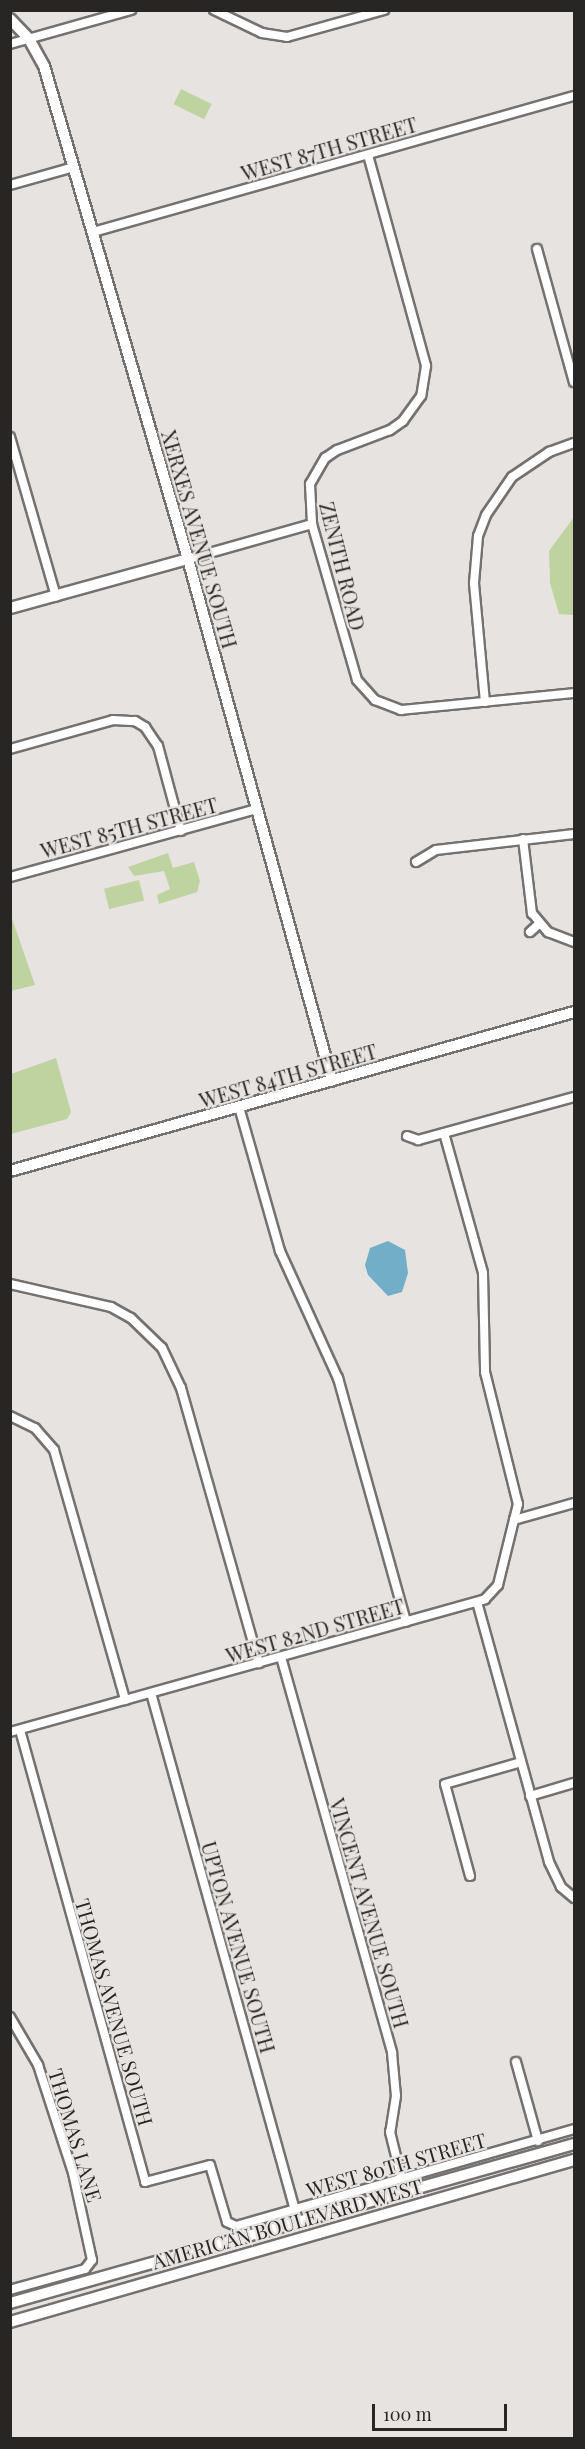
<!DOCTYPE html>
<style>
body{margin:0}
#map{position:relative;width:585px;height:2449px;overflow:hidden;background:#e7e3e1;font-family:"Playfair Display",serif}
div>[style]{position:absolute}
.green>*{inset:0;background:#bed3a0;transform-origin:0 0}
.water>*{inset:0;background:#72aec8}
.roads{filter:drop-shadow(2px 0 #75716f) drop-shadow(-2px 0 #75716f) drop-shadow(0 2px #75716f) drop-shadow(0 -2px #75716f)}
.street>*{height:8px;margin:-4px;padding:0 4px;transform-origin:4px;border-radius:4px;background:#fff}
.secondary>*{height:10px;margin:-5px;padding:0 5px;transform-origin:5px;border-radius:5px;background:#fff}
span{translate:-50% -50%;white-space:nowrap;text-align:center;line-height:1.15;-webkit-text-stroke:4.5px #e7e3e1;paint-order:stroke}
.street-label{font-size:20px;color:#272625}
.frame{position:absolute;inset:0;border:12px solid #272625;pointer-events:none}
.scale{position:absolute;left:372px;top:2404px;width:135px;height:27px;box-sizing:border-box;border:3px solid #272625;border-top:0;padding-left:8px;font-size:18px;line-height:21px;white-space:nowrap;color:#272625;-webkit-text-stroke:4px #e7e3e1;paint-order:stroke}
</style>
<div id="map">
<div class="green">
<i style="left:181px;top:89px;width:34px;height:17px;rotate:26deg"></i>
<i style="clip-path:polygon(574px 517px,574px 615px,559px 614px,550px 583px,549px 551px)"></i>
<i style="clip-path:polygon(168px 853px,173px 868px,194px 862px,200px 881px,197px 892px,159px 904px,157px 895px,170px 889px,164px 871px,134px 876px,128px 867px)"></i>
<i style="left:139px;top:880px;width:21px;height:36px;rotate:76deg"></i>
<i style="clip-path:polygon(10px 913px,35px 985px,11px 991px,10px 991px)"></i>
<i style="clip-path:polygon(56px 1058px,71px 1112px,67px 1119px,11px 1134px,11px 1074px)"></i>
</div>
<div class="water">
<i style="clip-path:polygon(388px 1241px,405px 1250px,408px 1273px,402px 1292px,388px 1296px,368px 1275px,365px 1265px,370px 1248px)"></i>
</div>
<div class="roads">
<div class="street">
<i style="left:214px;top:10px;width:53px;rotate:25.6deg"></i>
<i style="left:262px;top:33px;width:25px;rotate:9deg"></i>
<i style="left:287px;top:37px;width:101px;rotate:-15.6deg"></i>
<i style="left:10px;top:44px;width:126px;rotate:-15.7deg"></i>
<i style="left:368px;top:155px;width:219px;rotate:74.6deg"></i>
<i style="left:426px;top:366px;width:30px;rotate:99deg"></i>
<i style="left:421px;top:396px;width:31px;rotate:126deg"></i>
<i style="left:403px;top:421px;width:16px;rotate:145deg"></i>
<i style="left:390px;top:430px;width:57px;rotate:159.3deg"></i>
<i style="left:337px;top:450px;width:14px;rotate:146deg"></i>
<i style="left:325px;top:458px;width:30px;rotate:120deg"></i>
<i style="left:310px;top:484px;width:40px;rotate:87.1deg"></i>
<i style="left:312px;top:524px;width:162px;rotate:73.9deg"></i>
<i style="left:357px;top:680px;width:27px;rotate:48deg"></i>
<i style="left:375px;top:700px;width:28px;rotate:21deg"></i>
<i style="left:401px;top:710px;width:174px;rotate:-5.6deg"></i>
<i style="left:10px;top:185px;width:66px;rotate:-15.7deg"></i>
<i style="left:93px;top:232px;width:500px;rotate:-15.8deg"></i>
<i style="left:537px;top:249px;width:138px;rotate:74.5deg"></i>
<i style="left:10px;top:437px;width:166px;rotate:73.9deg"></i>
<i style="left:188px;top:559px;width:129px;rotate:-15.8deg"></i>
<i style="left:485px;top:702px;width:120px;rotate:-95.3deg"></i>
<i style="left:474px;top:583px;width:47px;rotate:-85.1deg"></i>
<i style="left:478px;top:536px;width:22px;rotate:-69deg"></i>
<i style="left:486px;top:515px;width:46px;rotate:-55.6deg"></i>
<i style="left:512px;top:477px;width:45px;rotate:-34deg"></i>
<i style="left:549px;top:452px;width:27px;rotate:-20deg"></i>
<i style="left:10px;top:749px;width:107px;rotate:-15.7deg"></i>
<i style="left:113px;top:720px;width:22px;rotate:3deg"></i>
<i style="left:135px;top:721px;width:12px;rotate:31deg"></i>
<i style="left:145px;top:727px;width:23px;rotate:56deg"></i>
<i style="left:158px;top:746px;width:88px;rotate:74.9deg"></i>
<i style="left:523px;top:839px;width:75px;rotate:83.1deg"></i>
<i style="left:532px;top:913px;width:25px;rotate:50deg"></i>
<i style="left:548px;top:932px;width:28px;rotate:21deg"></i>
<i style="left:416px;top:862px;width:23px;rotate:-31deg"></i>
<i style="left:436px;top:850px;width:139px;rotate:-6.6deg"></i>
<i style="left:10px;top:877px;width:256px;rotate:-15.4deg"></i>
<i style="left:530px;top:932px;width:12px;rotate:-42deg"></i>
<i style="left:239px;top:1107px;width:150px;rotate:74.1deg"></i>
<i style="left:280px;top:1251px;width:140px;rotate:65.5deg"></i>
<i style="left:338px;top:1378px;width:253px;rotate:74.4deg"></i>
<i style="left:444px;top:1133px;width:145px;rotate:74.4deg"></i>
<i style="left:483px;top:1273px;width:99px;rotate:88.8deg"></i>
<i style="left:485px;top:1372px;width:136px;rotate:76deg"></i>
<i style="left:518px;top:1504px;width:16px;rotate:104deg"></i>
<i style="left:407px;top:1136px;width:12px;rotate:20deg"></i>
<i style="left:418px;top:1140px;width:162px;rotate:-15.4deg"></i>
<i style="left:10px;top:1284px;width:104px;rotate:12.8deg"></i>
<i style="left:111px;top:1307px;width:23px;rotate:29deg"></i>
<i style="left:131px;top:1318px;width:43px;rotate:44.1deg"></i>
<i style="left:162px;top:1348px;width:44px;rotate:64.6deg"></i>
<i style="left:181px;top:1388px;width:286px;rotate:74.2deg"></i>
<i style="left:10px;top:1416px;width:28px;rotate:26deg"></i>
<i style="left:35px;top:1428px;width:29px;rotate:49deg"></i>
<i style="left:54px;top:1450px;width:260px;rotate:74.1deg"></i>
<i style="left:477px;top:1602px;width:270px;rotate:74.5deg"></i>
<i style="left:549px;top:1862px;width:28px;rotate:64deg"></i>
<i style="left:561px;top:1887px;width:17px;rotate:40deg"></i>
<i style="left:281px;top:1657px;width:411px;rotate:74.3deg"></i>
<i style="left:392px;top:2053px;width:43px;rotate:84.7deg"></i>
<i style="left:396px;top:2096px;width:36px;rotate:99deg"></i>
<i style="left:390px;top:2132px;width:49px;rotate:76deg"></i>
<i style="left:151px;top:1693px;width:537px;rotate:74.44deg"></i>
<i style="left:20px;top:1730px;width:469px;rotate:74.5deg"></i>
<i style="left:145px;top:2182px;width:67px;rotate:-14.7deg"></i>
<i style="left:210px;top:2165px;width:59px;rotate:73.4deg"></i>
<i style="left:227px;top:2222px;width:10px;rotate:24deg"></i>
<i style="left:236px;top:2226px;width:352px;rotate:-16deg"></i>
<i style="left:10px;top:1732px;width:493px;rotate:-15.6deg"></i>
<i style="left:485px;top:1599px;width:19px;rotate:-47deg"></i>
<i style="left:498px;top:1585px;width:67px;rotate:-76.2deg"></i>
<i style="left:514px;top:1520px;width:62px;rotate:-15.8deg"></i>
<i style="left:530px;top:1796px;width:46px;rotate:-16.5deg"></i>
<i style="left:470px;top:1876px;width:95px;rotate:-105.2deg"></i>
<i style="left:445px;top:1784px;width:79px;rotate:-16.1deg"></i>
<i style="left:10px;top:2017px;width:56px;rotate:59.7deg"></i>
<i style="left:38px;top:2065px;width:114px;rotate:72deg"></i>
<i style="left:73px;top:2173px;width:89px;rotate:77.7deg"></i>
<i style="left:92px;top:2260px;width:11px;rotate:128deg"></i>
<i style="left:85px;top:2269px;width:78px;rotate:164.4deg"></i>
<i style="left:516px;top:2062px;width:82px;rotate:74.4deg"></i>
</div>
<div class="secondary">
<i style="left:10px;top:19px;width:28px;rotate:46deg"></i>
<i style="left:29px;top:39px;width:31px;rotate:61deg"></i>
<i style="left:44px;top:66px;width:514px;rotate:73.72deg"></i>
<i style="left:188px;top:559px;width:541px;rotate:74.58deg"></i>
<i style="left:10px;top:608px;width:185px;rotate:-15.4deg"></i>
<i style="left:10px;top:1171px;width:586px;rotate:-15.74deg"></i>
<i style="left:10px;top:2303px;width:586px;rotate:-15.74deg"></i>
<i style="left:10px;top:2322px;width:587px;rotate:-16.03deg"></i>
</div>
</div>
<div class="street-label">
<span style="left:329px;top:148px;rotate:-16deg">WEST 87TH STREET</span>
<span style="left:200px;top:539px;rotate:74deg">XERXES AVENUE SOUTH</span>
<span style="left:343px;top:566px;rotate:76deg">ZENITH ROAD</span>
<span style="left:129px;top:827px;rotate:-15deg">WEST 85TH STREET</span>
<span style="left:288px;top:1075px;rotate:-16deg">WEST 84TH STREET</span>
<span style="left:315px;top:1630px;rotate:-16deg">WEST 82ND STREET</span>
<span style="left:370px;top:1913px;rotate:74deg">VINCENT AVENUE SOUTH</span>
<span style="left:239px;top:1947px;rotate:74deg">UPTON AVENUE SOUTH</span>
<span style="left:115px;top:2012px;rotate:74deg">THOMAS AVENUE SOUTH</span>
<span style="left:76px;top:2135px;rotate:73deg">THOMAS LANE</span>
<span style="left:396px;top:2164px;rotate:-16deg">WEST 80TH STREET</span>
<span style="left:287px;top:2223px;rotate:-16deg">AMERICAN BOULEVARD WEST</span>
</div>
<div class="frame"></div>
<div class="scale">100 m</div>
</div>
